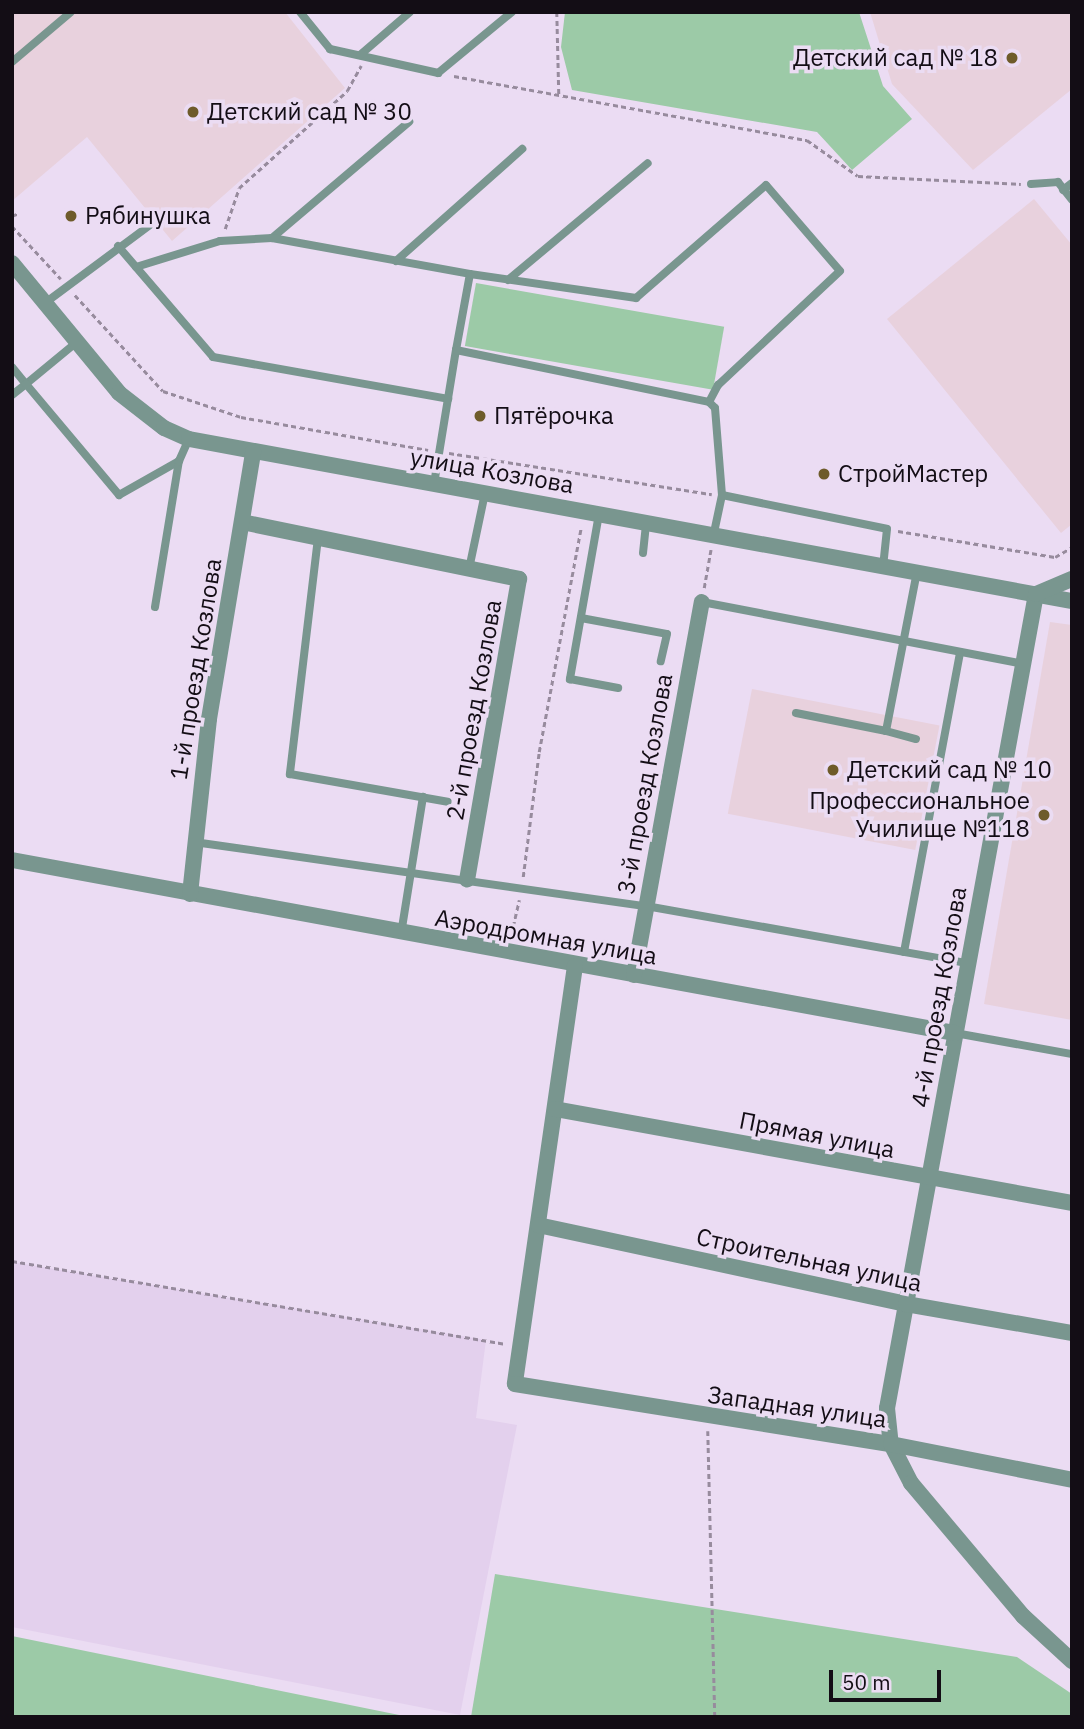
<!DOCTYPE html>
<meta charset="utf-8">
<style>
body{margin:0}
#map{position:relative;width:1084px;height:1729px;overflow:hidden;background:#ebdcf3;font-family:"IBM Plex Sans",sans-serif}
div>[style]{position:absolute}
.built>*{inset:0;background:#e3d0ed}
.education>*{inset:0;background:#e8d1dd;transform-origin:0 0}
.green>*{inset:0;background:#9ccaa7;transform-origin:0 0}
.path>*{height:2.5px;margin-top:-1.25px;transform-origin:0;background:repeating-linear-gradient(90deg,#978b9d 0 5px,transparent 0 8.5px)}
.service>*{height:8px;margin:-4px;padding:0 4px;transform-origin:4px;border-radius:4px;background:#79968f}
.minor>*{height:16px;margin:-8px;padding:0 8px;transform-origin:8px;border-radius:8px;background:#79968f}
.dots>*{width:19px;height:19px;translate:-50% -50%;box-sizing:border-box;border:4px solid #ebdcf3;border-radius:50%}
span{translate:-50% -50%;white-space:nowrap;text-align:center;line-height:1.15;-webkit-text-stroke:7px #ebdcf3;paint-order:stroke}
.poi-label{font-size:24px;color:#130d15}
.right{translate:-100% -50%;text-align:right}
.left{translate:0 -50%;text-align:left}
.street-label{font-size:24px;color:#130d15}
.frame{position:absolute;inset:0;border:14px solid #130d15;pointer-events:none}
.scale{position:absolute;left:829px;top:1670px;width:112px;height:32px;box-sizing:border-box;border:4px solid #130d15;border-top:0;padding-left:9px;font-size:21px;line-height:24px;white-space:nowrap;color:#130d15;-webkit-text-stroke:5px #ebdcf3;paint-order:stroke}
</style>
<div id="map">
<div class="built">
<i style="clip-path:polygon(12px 1262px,486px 1340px,476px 1418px,517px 1425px,460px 1715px,12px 1627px)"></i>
</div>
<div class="education">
<i style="clip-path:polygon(12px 12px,285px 12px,345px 88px,172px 241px,87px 137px,12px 201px)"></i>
<i style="clip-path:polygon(870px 12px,1072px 12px,1072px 89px,973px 170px,892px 84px)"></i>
<i style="clip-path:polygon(1034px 199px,1072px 245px,1072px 524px,1061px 533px,887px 319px)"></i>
<i style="clip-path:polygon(1050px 622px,1072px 625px,1072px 1020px,984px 1004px)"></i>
<i style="left:752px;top:689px;width:191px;height:127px;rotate:11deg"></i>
</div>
<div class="green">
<i style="clip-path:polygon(565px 12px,859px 12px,883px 86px,912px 119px,852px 170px,817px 132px,572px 90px,561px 47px)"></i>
<i style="left:476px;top:283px;width:252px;height:64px;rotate:10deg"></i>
<i style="clip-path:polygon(495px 1574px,1017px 1657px,1072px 1694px,1072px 1717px,471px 1717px)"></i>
<i style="clip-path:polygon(12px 1636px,409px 1717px,12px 1717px)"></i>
</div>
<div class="path">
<i style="left:557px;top:12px;width:83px;rotate:88.6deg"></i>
<i style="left:454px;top:76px;width:359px;rotate:10.3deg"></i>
<i style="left:807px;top:140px;width:62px;rotate:35.2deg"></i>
<i style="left:858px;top:176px;width:163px;rotate:2.8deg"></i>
<i style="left:12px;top:216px;width:8px;rotate:-23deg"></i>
<i style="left:12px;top:226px;width:72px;rotate:47.2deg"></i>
<i style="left:225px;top:229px;width:43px;rotate:-71.1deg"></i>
<i style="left:239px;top:188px;width:145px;rotate:-41.9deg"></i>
<i style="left:347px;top:91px;width:29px;rotate:-61deg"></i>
<i style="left:75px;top:295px;width:130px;rotate:47.5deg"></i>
<i style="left:163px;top:391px;width:82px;rotate:18.4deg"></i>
<i style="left:241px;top:417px;width:190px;rotate:10deg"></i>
<i style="left:449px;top:453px;width:266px;rotate:8.9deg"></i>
<i style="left:898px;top:531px;width:159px;rotate:9.4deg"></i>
<i style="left:1055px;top:557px;width:20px;rotate:-30deg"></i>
<i style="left:704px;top:588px;width:39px;rotate:-80deg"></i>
<i style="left:523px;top:877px;width:126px;rotate:-82.7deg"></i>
<i style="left:539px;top:752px;width:228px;rotate:-79.4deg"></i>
<i style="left:511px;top:935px;width:36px;rotate:-77deg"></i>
<i style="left:12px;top:1261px;width:501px;rotate:9.54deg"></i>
<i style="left:708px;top:1431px;width:286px;rotate:88.6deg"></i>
</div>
<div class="service">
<i style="left:300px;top:12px;width:48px;rotate:51deg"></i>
<i style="left:330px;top:49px;width:111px;rotate:12.5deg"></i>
<i style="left:438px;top:73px;width:96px;rotate:-39.5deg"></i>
<i style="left:360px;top:55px;width:66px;rotate:-40.7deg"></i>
<i style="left:12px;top:62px;width:77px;rotate:-40.3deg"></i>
<i style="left:1031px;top:184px;width:27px;rotate:-4deg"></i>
<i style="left:1058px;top:182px;width:23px;rotate:52deg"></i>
<i style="left:1063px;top:190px;width:11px;rotate:-38deg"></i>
<i style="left:272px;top:238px;width:180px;rotate:-40.3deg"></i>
<i style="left:118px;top:246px;width:146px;rotate:49.4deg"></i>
<i style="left:213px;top:357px;width:239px;rotate:10.1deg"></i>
<i style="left:396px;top:261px;width:169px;rotate:-41.6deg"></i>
<i style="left:136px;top:267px;width:88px;rotate:-17.2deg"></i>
<i style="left:220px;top:241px;width:52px;rotate:-3.3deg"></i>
<i style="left:272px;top:238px;width:201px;rotate:10.3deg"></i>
<i style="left:508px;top:280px;width:182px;rotate:-39.9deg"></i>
<i style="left:45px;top:303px;width:131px;rotate:-36.6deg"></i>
<i style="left:456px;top:350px;width:77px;rotate:-79.6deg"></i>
<i style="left:470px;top:274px;width:168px;rotate:8.2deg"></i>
<i style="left:636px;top:298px;width:172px;rotate:-41deg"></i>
<i style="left:766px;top:185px;width:113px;rotate:49.3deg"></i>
<i style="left:840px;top:271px;width:167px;rotate:136.9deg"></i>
<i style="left:718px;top:385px;width:19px;rotate:118deg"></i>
<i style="left:12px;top:367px;width:22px;rotate:51deg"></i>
<i style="left:26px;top:384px;width:66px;rotate:-39.5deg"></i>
<i style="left:12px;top:395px;width:18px;rotate:-38deg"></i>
<i style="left:26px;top:384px;width:145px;rotate:50deg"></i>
<i style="left:119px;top:495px;width:69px;rotate:-29.5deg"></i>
<i style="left:434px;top:484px;width:136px;rotate:-80.7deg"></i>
<i style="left:456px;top:350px;width:258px;rotate:11.6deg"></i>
<i style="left:709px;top:402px;width:8px;rotate:45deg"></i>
<i style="left:715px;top:408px;width:87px;rotate:85.4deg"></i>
<i style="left:722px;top:495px;width:39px;rotate:102deg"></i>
<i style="left:722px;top:495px;width:168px;rotate:11.6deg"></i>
<i style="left:887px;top:529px;width:36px;rotate:96deg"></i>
<i style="left:599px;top:514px;width:168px;rotate:100deg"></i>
<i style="left:570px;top:679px;width:49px;rotate:10.6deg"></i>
<i style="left:318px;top:538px;width:238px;rotate:96.8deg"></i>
<i style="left:290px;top:774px;width:160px;rotate:10deg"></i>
<i style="left:643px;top:553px;width:31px;rotate:-84deg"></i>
<i style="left:469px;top:569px;width:78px;rotate:-78.1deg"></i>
<i style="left:702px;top:602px;width:327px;rotate:10.9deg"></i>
<i style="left:155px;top:607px;width:148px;rotate:-80.7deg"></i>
<i style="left:179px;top:461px;width:24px;rotate:-66deg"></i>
<i style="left:581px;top:618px;width:87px;rotate:10.5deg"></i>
<i style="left:667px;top:634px;width:28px;rotate:103deg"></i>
<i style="left:796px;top:713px;width:92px;rotate:11.3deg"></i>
<i style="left:886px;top:731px;width:163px;rotate:-79deg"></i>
<i style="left:886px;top:731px;width:31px;rotate:15deg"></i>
<i style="left:194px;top:842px;width:457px;rotate:8.1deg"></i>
<i style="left:646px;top:906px;width:326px;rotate:10.1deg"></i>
<i style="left:401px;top:934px;width:139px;rotate:-80.9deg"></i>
<i style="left:904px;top:952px;width:305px;rotate:-79.4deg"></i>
<i style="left:955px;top:1033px;width:119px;rotate:10.2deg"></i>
</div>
<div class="minor">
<i style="left:12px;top:263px;width:168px;rotate:50.5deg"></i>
<i style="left:119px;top:393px;width:57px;rotate:37.9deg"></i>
<i style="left:164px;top:428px;width:27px;rotate:24deg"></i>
<i style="left:189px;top:439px;width:898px;rotate:10.4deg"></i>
<i style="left:242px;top:522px;width:283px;rotate:11.6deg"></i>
<i style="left:519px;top:579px;width:305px;rotate:99.8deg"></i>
<i style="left:1036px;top:594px;width:828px;rotate:100.37deg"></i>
<i style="left:887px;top:1408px;width:36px;rotate:84deg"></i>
<i style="left:891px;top:1444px;width:44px;rotate:62.9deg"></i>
<i style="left:911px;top:1483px;width:174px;rotate:49.9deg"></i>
<i style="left:1023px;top:1616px;width:67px;rotate:42.6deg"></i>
<i style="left:1036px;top:594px;width:39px;rotate:-23deg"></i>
<i style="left:12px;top:860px;width:959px;rotate:10.4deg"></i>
<i style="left:190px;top:894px;width:176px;rotate:-83.8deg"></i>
<i style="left:209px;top:719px;width:271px;rotate:-80.6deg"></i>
<i style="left:575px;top:966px;width:422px;rotate:98.2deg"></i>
<i style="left:515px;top:1384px;width:381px;rotate:9.1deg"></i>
<i style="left:891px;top:1444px;width:185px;rotate:11.2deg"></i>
<i style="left:634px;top:975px;width:379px;rotate:-79.7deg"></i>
<i style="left:555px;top:1109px;width:525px;rotate:10.3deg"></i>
<i style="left:538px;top:1225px;width:376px;rotate:12.1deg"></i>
<i style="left:906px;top:1304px;width:169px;rotate:9.9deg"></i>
</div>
<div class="dots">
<i style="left:1012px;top:58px;background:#6e5b2a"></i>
<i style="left:193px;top:112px;background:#6e5b2a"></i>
<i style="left:71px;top:216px;background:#6e5b2a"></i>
<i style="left:480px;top:416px;background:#6e5b2a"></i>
<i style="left:824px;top:474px;background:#6e5b2a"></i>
<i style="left:833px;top:770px;background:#6e5b2a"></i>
<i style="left:1044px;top:815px;background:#6e5b2a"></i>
</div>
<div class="poi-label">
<span class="right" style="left:998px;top:58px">Детский сад № 18</span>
<span class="left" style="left:207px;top:112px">Детский сад № 30</span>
<span class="left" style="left:85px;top:216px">Рябинушка</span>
<span class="left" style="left:494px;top:416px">Пятёрочка</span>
<span class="left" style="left:838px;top:474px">СтройМастер</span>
<span class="left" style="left:847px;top:770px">Детский сад № 10</span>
<span class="right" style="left:1030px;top:815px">Профессиональное<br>Училище №118</span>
</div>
<div class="street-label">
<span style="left:492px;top:471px;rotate:10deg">улица Козлова</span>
<span style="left:196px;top:669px;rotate:-81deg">1-й проезд Козлова</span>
<span style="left:474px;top:710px;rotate:-80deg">2-й проезд Козлова</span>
<span style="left:645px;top:784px;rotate:-80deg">3-й проезд Козлова</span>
<span style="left:546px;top:937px;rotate:10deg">Аэродромная улица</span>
<span style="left:939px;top:997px;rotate:-80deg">4-й проезд Козлова</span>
<span style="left:817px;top:1135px;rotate:11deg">Прямая улица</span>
<span style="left:809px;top:1260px;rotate:12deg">Строительная улица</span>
<span style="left:797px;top:1407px;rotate:8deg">Западная улица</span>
</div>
<div class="frame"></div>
<div class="scale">50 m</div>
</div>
